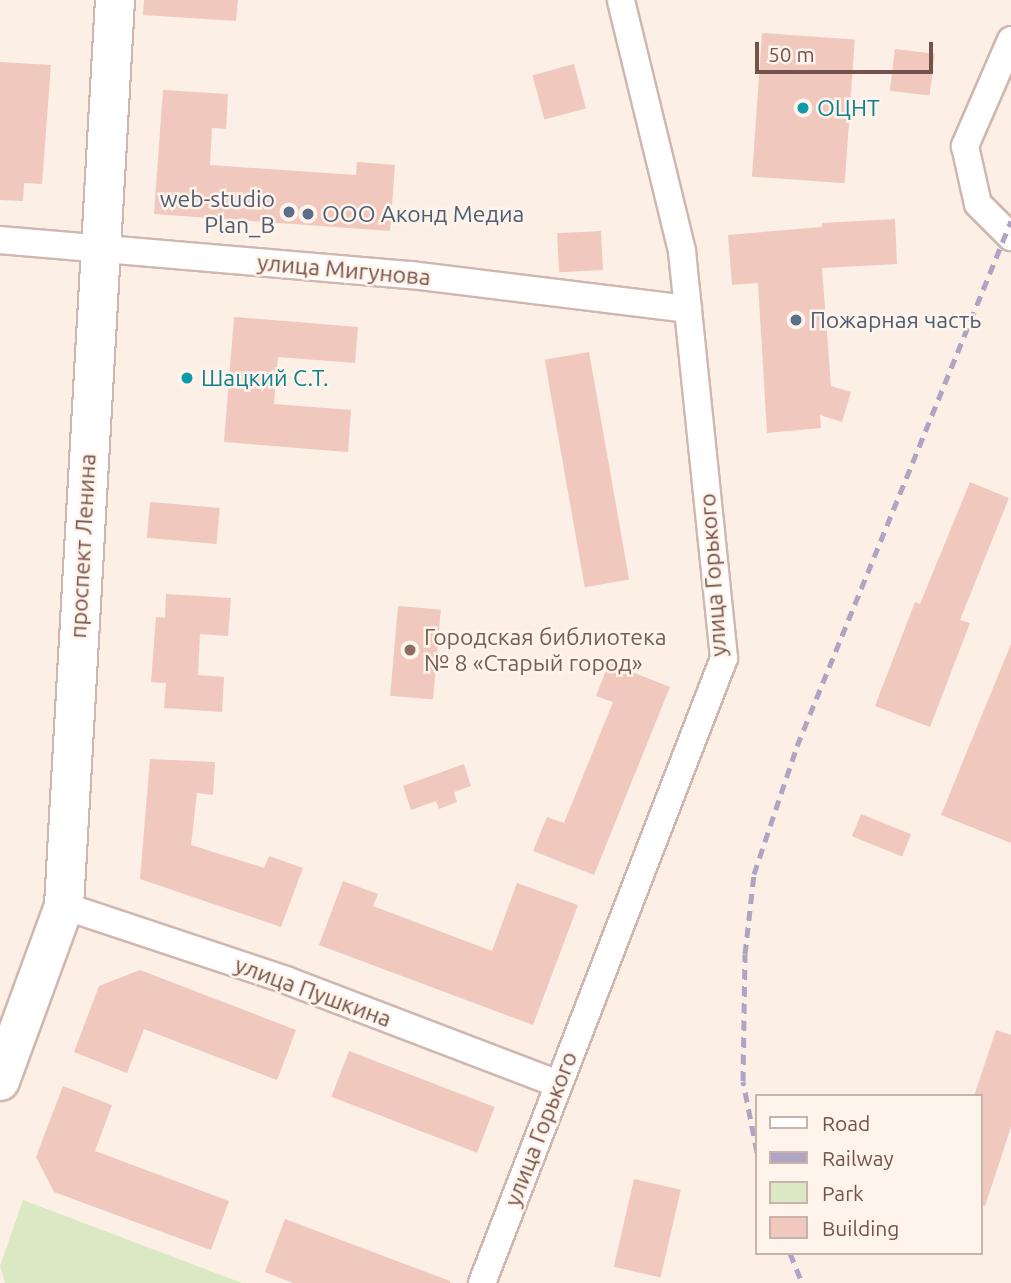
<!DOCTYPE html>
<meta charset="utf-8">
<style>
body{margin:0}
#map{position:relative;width:1011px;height:1283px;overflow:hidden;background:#fcefe5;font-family:Ubuntu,sans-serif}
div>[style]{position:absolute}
.green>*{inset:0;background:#dae9c4}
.building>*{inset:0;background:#f1c8bd;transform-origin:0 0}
.roads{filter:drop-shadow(2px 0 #cfb7af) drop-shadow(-2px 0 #cfb7af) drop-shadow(0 2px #cfb7af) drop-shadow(0 -2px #cfb7af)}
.street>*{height:26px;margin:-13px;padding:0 13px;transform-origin:13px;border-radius:13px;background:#fff}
.secondary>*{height:38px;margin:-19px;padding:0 19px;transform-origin:19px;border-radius:19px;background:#fff}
.rail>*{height:5px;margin-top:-2.5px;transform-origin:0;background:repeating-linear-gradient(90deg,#b0a4c5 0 10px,transparent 0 17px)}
.dots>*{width:19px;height:19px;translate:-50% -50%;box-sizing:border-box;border:4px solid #fff4eb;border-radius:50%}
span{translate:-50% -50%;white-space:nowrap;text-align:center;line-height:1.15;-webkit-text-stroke:5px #fff4eb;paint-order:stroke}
.culture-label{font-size:23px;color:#0d838f}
.left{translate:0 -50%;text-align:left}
.service-label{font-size:23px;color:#4e5e75}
.right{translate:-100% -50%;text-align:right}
.street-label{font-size:23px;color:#75524b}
.education-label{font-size:23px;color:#785e54}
.legend{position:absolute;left:755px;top:1094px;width:228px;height:161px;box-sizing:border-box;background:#fff4eb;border:2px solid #c8b3ab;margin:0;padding:9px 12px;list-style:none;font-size:21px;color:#75524b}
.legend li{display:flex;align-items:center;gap:14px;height:35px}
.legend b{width:35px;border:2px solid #c8b3ab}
.scale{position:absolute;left:755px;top:42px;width:178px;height:32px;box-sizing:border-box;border:4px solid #75524b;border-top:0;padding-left:9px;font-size:21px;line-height:24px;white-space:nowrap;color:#75524b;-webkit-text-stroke:5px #fff4eb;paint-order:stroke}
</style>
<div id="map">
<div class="green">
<i style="clip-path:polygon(23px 1200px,242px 1283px,5px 1283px,0 1266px)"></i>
</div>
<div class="building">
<i style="clip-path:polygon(144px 0,238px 0,236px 21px,143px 15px)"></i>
<i style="left:762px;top:33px;width:93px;height:144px;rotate:4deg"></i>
<i style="left:895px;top:49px;width:40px;height:42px;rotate:7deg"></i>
<i style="clip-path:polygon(0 62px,51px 65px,42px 184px,24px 183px,23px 201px,0 200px)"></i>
<i style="left:574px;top:64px;width:46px;height:43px;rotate:75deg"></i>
<i style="clip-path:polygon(163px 90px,228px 94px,226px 129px,212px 128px,210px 165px,356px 175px,357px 162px,395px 165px,390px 231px,154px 214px)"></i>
<i style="clip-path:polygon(895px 219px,897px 264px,822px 268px,831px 386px,851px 392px,842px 422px,820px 415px,821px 428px,767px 433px,758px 283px,732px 285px,728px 235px,822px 227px,822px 223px)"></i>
<i style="left:601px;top:231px;width:39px;height:44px;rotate:87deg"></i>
<i style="clip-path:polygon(234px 317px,358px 327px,355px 363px,278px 357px,274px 404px,351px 410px,348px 452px,224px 442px)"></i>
<i style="left:589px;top:352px;width:231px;height:45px;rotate:80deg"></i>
<i style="clip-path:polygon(970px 482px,1009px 498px,960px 620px,970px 623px,930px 727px,875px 706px,915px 602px,920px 604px)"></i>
<i style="left:150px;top:502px;width:70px;height:36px;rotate:5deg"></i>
<i style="clip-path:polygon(166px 594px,231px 598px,228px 636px,200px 634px,198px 675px,224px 677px,222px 712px,164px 708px,166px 683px,151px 682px,156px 617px,165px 618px)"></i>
<i style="left:398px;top:606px;width:43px;height:90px;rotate:5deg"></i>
<i style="clip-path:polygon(1011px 644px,1011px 843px,941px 815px)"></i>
<i style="clip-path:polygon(609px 663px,670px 687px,594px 875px,533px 851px,547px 817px,564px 823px,613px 702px,596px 696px)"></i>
<i style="clip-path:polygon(150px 759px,215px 762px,213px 795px,197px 793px,191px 845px,264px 868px,269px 856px,303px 868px,281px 927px,140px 879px)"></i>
<i style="clip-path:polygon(464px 764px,471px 786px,454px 792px,457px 802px,439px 809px,436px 801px,411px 810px,403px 786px)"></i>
<i style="left:861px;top:814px;width:54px;height:24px;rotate:22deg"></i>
<i style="clip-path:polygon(343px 881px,378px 894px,373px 906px,492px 951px,517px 883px,578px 905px,533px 1025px,319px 945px)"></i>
<i style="clip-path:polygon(140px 970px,296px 1030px,277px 1080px,144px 1029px,127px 1073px,74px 1052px,99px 986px)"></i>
<i style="clip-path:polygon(996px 1030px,1011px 1035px,1011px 1127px,985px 1206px,981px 1205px,981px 1096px,974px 1096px)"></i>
<i style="left:349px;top:1051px;width:156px;height:49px;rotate:21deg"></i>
<i style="clip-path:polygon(63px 1086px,112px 1105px,95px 1151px,229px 1201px,211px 1250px,54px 1192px,36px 1157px)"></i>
<i style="left:634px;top:1179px;width:48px;height:90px;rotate:13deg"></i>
<i style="clip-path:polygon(285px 1219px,450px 1281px,450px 1283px,293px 1283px,265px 1272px)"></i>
</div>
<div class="roads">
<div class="street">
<i style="left:1011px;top:40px;width:116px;rotate:113.5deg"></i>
<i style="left:965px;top:146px;width:59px;rotate:77.4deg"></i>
<i style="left:978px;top:204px;width:47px;rotate:45deg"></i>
<i style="left:0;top:240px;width:412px;rotate:4.9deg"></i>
<i style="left:411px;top:275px;width:279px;rotate:7deg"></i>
<i style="left:64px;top:906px;width:234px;rotate:18.4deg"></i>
<i style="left:286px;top:980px;width:292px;rotate:20.9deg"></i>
<i style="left:482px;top:1283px;width:670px;rotate:-68.83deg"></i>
<i style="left:724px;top:658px;width:409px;rotate:-95.9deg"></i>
<i style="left:682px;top:251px;width:258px;rotate:-103.7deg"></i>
</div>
<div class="secondary">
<i style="left:0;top:1081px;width:186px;rotate:-69.9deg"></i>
<i style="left:64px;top:906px;width:907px;rotate:-86.78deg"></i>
</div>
</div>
<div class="rail">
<i style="left:757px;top:1152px;width:72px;rotate:-101.2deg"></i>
<i style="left:743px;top:1081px;width:127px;rotate:-89.1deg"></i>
<i style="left:745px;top:954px;width:81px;rotate:-83.6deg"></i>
<i style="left:754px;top:874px;width:135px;rotate:-71.4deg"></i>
<i style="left:797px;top:746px;width:567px;rotate:-67.82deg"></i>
<i style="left:790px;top:1253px;width:32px;rotate:68deg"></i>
</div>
<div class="dots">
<i style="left:803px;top:108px;background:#0f9aa8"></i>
<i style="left:289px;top:212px;background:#5c6f8a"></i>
<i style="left:308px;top:214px;background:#5c6f8a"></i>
<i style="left:796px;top:320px;background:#5c6f8a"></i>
<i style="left:187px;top:378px;background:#0f9aa8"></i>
<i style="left:410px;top:650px;background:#8d6e63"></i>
</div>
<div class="culture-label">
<span class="left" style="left:817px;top:108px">ОЦНТ</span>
<span class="left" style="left:201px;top:378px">Шацкий С.Т.</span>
</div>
<div class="service-label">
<span class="right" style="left:275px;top:212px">web-studio<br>Plan_B</span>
<span class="left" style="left:322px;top:214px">ООО Аконд Медиа</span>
<span class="left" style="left:810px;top:320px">Пожарная часть</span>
</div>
<div class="street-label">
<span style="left:344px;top:270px;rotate:5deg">улица Мигунова</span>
<span style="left:83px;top:546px;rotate:-87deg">проспект Ленина</span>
<span style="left:713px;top:575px;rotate:-94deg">улица Горького</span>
<span style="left:313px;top:992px;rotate:20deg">улица Пушкина</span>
<span style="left:541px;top:1129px;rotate:-69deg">улица Горького</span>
</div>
<div class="education-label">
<span class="left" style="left:424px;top:650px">Городская библиотека<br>№ 8 «Старый город»</span>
</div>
<ul class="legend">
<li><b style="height:9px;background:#fff"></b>Road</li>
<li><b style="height:9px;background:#b0a4c5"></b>Railway</li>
<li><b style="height:19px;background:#dae9c4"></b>Park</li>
<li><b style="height:19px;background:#f1c8bd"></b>Building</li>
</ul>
<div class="scale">50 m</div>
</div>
